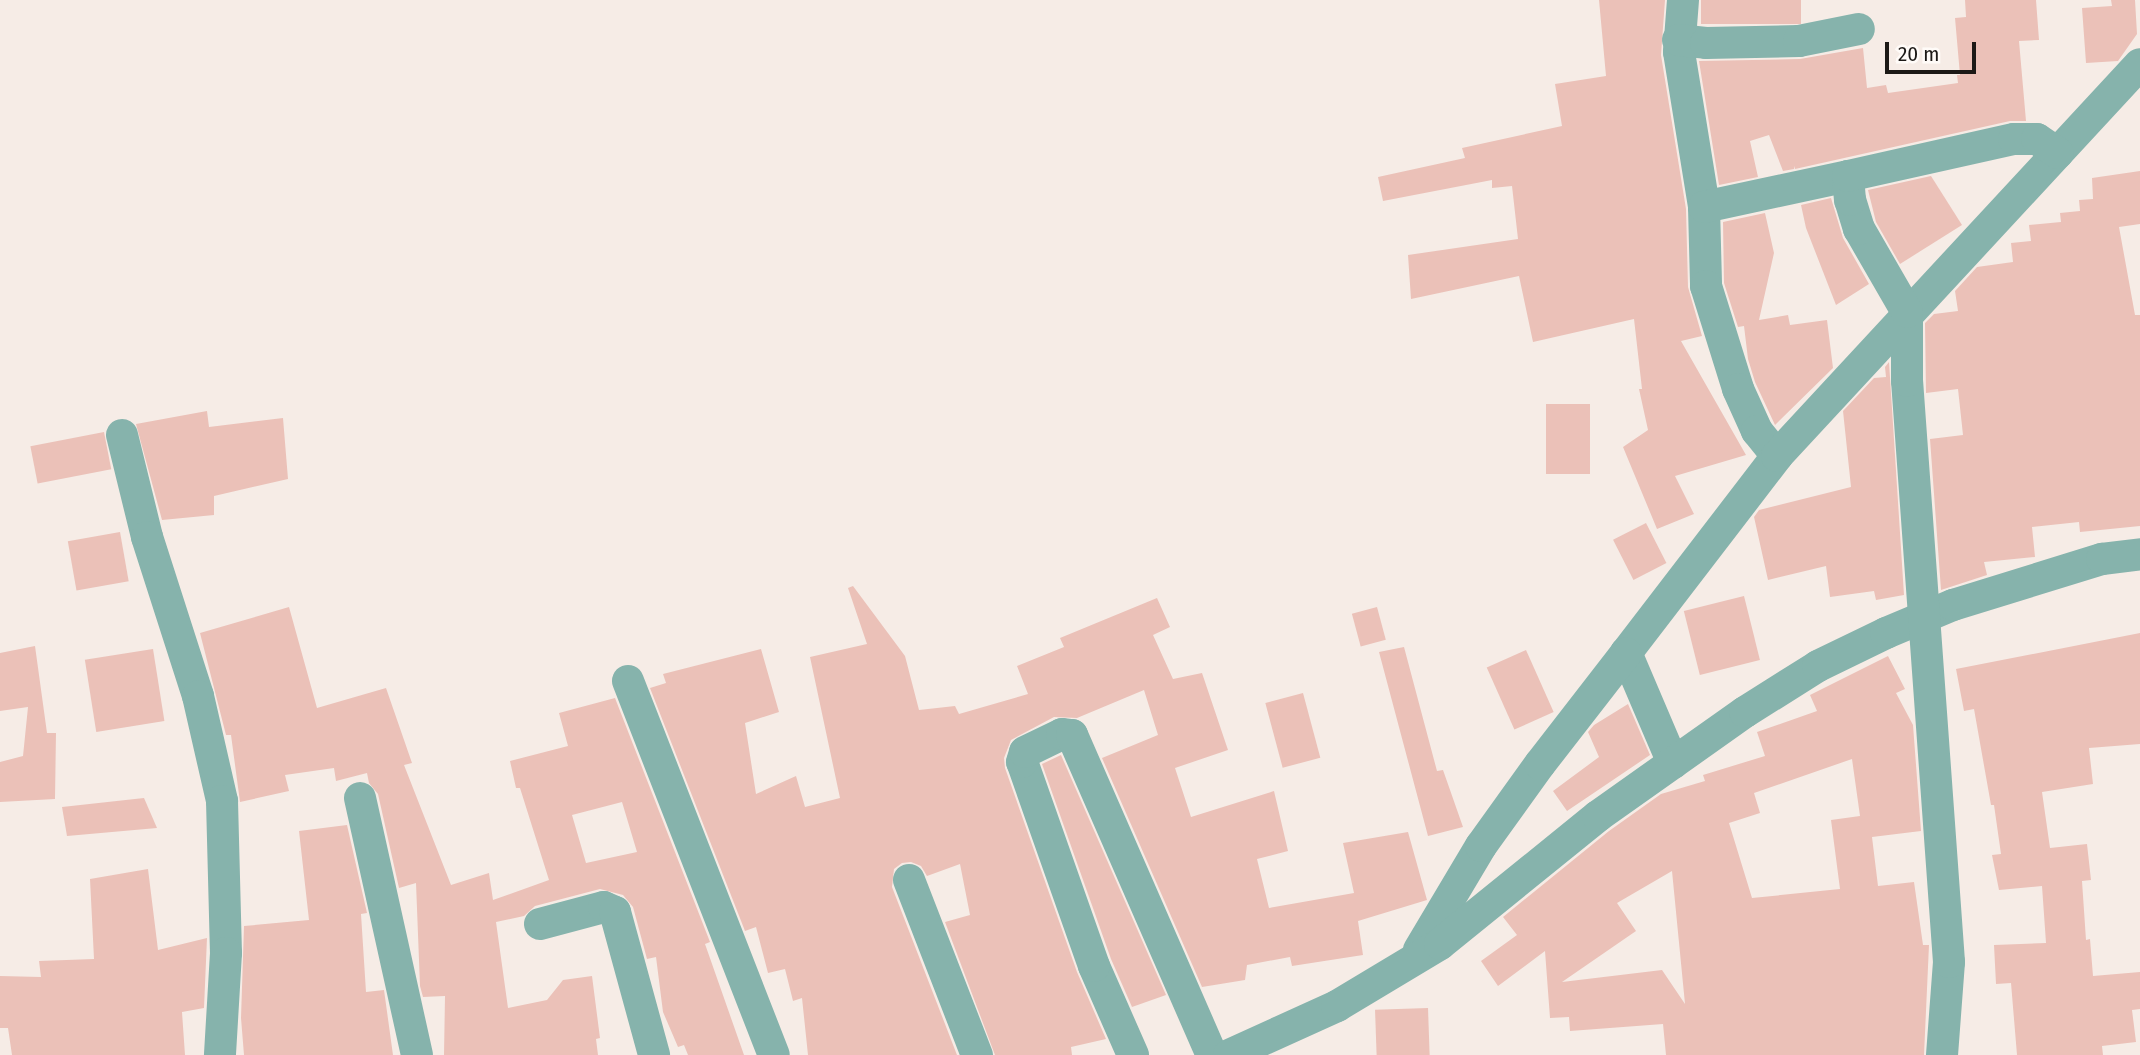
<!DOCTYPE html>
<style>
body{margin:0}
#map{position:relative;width:2140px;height:1055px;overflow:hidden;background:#f6ece6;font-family:"Fira Sans Condensed",sans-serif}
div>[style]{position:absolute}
.building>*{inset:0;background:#ebc1b8;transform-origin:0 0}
.minor>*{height:32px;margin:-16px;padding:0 16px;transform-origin:16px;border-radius:16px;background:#86b3ac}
span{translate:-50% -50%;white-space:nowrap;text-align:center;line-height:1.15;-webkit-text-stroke:5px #fffbf8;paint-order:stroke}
.scale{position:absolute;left:1885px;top:42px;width:91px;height:32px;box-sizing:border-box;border:4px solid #1c1916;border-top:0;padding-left:9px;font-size:21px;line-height:24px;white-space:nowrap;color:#1c1916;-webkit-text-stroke:5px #fffbf8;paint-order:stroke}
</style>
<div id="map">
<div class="building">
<i style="clip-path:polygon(1599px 0,1665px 0,1661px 55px,1686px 209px,1688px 287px,1702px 336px,1681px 341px,1746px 455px,1675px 476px,1694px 514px,1657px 529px,1623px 447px,1648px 430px,1639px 389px,1642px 389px,1634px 319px,1533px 342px,1519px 276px,1411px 299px,1408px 255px,1518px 239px,1512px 186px,1492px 188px,1492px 180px,1383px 201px,1378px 177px,1465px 158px,1462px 148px,1562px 126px,1555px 84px,1606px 76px)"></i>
<i style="left:1701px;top:0;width:100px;height:24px"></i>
<i style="clip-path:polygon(1965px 0,2036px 0,2039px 40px,2019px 41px,2026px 121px,2010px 121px,1795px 169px,1794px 166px,1794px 169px,1783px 171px,1769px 135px,1750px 141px,1758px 177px,1719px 185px,1699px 61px,1800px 59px,1863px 48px,1867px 88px,1886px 85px,1888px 93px,1958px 83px,1957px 75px,1960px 75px,1955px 18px,1966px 17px)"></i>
<i style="clip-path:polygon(2111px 0,2135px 0,2137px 34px,2118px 61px,2086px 63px,2082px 8px,2112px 6px)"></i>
<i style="clip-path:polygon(2140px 171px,2140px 224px,2119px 227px,2135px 315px,2140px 315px,2140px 526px,2080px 532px,2079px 522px,2032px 527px,2035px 557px,1984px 562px,1987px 575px,1941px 590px,1930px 439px,1963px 435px,1958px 389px,1926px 393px,1925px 323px,1934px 314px,1958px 311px,1955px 291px,1977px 267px,2013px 262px,2011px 243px,2031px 241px,2029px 225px,2061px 222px,2060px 213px,2080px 211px,2079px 200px,2093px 199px,2092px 178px)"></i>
<i style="clip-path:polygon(1931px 176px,1962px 225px,1900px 264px,1876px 222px,1868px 190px)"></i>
<i style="clip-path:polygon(1831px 198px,1843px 238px,1869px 284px,1836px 305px,1806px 228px,1801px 205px)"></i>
<i style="clip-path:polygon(1765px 213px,1774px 253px,1759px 320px,1788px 315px,1790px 325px,1827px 320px,1833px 368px,1775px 425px,1755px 382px,1748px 359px,1744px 326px,1738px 327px,1724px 283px,1723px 222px)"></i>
<i style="clip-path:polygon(1889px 362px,1904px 595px,1876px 600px,1874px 591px,1830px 597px,1826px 566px,1768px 580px,1754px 517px,1759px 510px,1851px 487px,1843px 411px,1874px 378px,1886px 377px,1885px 367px)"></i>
<i style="left:1546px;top:404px;width:44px;height:70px"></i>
<i style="clip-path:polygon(207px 411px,209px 427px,283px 418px,288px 479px,214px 496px,214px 515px,162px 520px,136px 424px)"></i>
<i style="left:104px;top:432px;width:38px;height:75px;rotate:79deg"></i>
<i style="left:1646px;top:523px;width:45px;height:37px;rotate:63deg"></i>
<i style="left:120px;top:532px;width:50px;height:53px;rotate:80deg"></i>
<i style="clip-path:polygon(853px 586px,905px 656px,919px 710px,955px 706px,959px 714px,1028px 694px,1017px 666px,1064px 647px,1060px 638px,1157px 598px,1170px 627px,1153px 635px,1173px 679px,1202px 673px,1228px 750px,1175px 768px,1191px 817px,1274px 791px,1288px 851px,1257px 859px,1269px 908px,1354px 893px,1343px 843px,1408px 832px,1427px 900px,1358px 921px,1363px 955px,1292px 966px,1290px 957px,1247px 965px,1245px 980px,1202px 987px,1102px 758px,1158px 735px,1144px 690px,1077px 718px,1054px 717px,1011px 740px,1004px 758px,1005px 768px,1077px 972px,1106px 1039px,1071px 1047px,1072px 1055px,995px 1055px,945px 922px,970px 915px,960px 864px,927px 876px,921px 866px,911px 862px,902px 863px,894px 869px,892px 887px,957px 1055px,808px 1055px,802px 998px,793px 1001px,785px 969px,768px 973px,756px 927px,745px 931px,650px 688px,666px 683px,663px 674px,761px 649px,779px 712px,745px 723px,756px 794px,796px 776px,805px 807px,840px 798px,810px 657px,867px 644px,848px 588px)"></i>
<i style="left:1744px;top:596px;width:66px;height:62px;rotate:76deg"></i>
<i style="clip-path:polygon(evenodd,289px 607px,317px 708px,386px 688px,412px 763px,404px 765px,451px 885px,489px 873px,493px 900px,549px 880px,520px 788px,516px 788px,510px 761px,568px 746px,559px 713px,615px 698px,710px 942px,705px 944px,744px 1055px,688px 1055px,684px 1045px,678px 1047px,663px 1012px,656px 957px,647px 959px,633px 907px,623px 895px,600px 889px,535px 906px,524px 916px,496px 922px,508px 1008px,547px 1000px,563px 980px,592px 976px,600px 1038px,596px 1039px,598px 1055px,444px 1055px,445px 996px,423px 997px,420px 986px,416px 883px,399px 888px,378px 794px,369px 783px,367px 773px,336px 781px,334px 768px,285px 775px,289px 791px,240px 802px,231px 735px,226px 735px,200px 633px,289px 607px,622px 802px,637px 852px,586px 863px,572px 815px,622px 802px)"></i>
<i style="left:1377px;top:607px;width:34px;height:26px;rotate:75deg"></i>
<i style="clip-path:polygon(2140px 633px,2140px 744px,2089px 748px,2093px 784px,2042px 792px,2050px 848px,2087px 844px,2091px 880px,2082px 881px,2086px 940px,2090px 939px,2093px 976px,2140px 972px,2140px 1009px,2132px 1010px,2136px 1042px,2102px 1046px,2103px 1055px,2017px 1055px,2011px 983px,1996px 984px,1994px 945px,2046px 943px,2042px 886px,1999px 890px,1992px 855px,2001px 854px,1994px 805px,1991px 805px,1974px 709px,1964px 711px,1956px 669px)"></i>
<i style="clip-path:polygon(35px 646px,47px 733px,56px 733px,55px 799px,0 802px,0 762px,23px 756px,28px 707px,0 711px,0 653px)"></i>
<i style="clip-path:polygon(1404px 647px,1437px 771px,1443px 770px,1463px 827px,1428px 836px,1379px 652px)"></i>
<i style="left:153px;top:649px;width:73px;height:69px;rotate:81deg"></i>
<i style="left:1526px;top:650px;width:68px;height:43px;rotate:66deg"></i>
<i style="clip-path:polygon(evenodd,1888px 656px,1905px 689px,1896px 693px,1913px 725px,1921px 831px,1872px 837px,1878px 886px,1914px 882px,1923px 945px,1929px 945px,1924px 1055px,1666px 1055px,1663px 1024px,1570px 1031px,1569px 1017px,1550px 1018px,1545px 951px,1498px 986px,1481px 961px,1517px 935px,1503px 917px,1609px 831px,1661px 794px,1705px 781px,1703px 775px,1765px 756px,1757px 732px,1817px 711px,1810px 695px,1888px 656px,1852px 759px,1860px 816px,1831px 820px,1840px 889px,1752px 898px,1729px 823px,1760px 813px,1754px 793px,1852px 759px,1888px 656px,1672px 871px,1685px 1004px,1662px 970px,1562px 982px,1636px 931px,1617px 903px,1672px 871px)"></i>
<i style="left:1303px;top:693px;width:67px;height:39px;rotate:75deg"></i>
<i style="clip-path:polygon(1628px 704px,1650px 755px,1567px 811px,1553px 791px,1599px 757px,1588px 732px,1594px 725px)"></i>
<i style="clip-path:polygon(1061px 755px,1166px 995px,1132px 1007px,1111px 959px,1042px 764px)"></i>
<i style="clip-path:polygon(144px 798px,157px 828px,67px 836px,62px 807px)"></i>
<i style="clip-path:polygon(347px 825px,367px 913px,361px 914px,366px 992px,384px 990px,393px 1055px,244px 1055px,241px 1018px,244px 926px,309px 920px,299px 831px)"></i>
<i style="clip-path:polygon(148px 869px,158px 950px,207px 938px,204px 1008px,182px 1012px,185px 1055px,12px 1055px,8px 1028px,0 1028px,0 976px,41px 977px,39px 961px,94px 959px,90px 879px)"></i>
<i style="left:1428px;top:1008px;width:47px;height:53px;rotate:88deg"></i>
</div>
<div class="minor">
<i style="left:1683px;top:0;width:52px;rotate:94.4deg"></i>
<i style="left:1679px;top:52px;width:157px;rotate:80.8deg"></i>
<i style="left:1704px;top:207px;width:79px;rotate:88.5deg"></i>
<i style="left:1706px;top:286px;width:108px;rotate:72.7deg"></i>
<i style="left:1738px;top:389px;width:46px;rotate:65.7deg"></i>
<i style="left:1757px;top:431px;width:32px;rotate:51deg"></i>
<i style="left:1678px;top:40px;width:28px;rotate:6deg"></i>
<i style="left:1706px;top:43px;width:93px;rotate:-1.2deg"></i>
<i style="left:1799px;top:41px;width:61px;rotate:-11.3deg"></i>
<i style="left:1704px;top:207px;width:147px;rotate:-12.1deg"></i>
<i style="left:122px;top:435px;width:105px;rotate:76.2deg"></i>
<i style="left:147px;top:537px;width:167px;rotate:72.2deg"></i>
<i style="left:198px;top:696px;width:108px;rotate:77.1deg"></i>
<i style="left:222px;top:801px;width:152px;rotate:88.5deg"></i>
<i style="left:226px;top:953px;width:102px;rotate:93.4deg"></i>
<i style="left:628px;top:681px;width:401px;rotate:68.7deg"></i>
<i style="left:1673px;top:763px;width:120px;rotate:-113.1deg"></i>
<i style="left:1626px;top:653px;width:248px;rotate:-52.5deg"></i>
<i style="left:1777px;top:456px;width:534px;rotate:-47.2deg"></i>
<i style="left:360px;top:798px;width:263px;rotate:77.5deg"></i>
<i style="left:909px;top:880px;width:188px;rotate:68.8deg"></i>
<i style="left:540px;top:924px;width:66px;rotate:-14.9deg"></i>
<i style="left:604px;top:907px;width:12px;rotate:24deg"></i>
<i style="left:615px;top:912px;width:148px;rotate:74.7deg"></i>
<i style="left:1419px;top:950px;width:121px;rotate:-59.2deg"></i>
<i style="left:1481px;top:846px;width:101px;rotate:-54.3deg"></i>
<i style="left:1540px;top:764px;width:140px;rotate:-52.2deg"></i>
<i style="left:1133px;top:1055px;width:97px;rotate:-113.7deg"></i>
<i style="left:1094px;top:966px;width:216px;rotate:-109.4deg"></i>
<i style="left:1022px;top:762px;width:10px;rotate:-73deg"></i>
<i style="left:1025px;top:752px;width:41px;rotate:-25.9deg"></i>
<i style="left:1062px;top:734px;width:10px;rotate:6deg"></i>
<i style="left:1072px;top:735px;width:349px;rotate:66.4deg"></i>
<i style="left:1229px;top:1055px;width:119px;rotate:-24.4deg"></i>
<i style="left:1337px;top:1006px;width:120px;rotate:-31deg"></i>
<i style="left:1440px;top:944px;width:203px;rotate:-39deg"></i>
<i style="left:1598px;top:816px;width:180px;rotate:-35.3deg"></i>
<i style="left:1745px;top:712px;width:86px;rotate:-32.2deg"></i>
<i style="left:1818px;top:666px;width:76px;rotate:-25.9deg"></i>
<i style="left:1886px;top:633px;width:73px;rotate:-22.7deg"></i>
<i style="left:1953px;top:605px;width:156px;rotate:-17.2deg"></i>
<i style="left:2102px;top:559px;width:38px;rotate:-7deg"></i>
<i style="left:1942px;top:1055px;width:93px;rotate:-85.7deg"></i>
<i style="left:1949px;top:962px;width:583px;rotate:-94.13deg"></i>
<i style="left:1907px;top:381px;width:69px;rotate:-90deg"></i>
<i style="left:1907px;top:312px;width:96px;rotate:-120deg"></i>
<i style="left:1859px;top:229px;width:30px;rotate:-107deg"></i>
<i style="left:1850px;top:200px;width:24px;rotate:-95deg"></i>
<i style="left:1848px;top:176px;width:170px;rotate:-12.6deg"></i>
<i style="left:2014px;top:139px;width:23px"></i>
<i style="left:2037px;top:139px;width:25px;rotate:34deg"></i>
</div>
<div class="scale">20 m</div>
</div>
